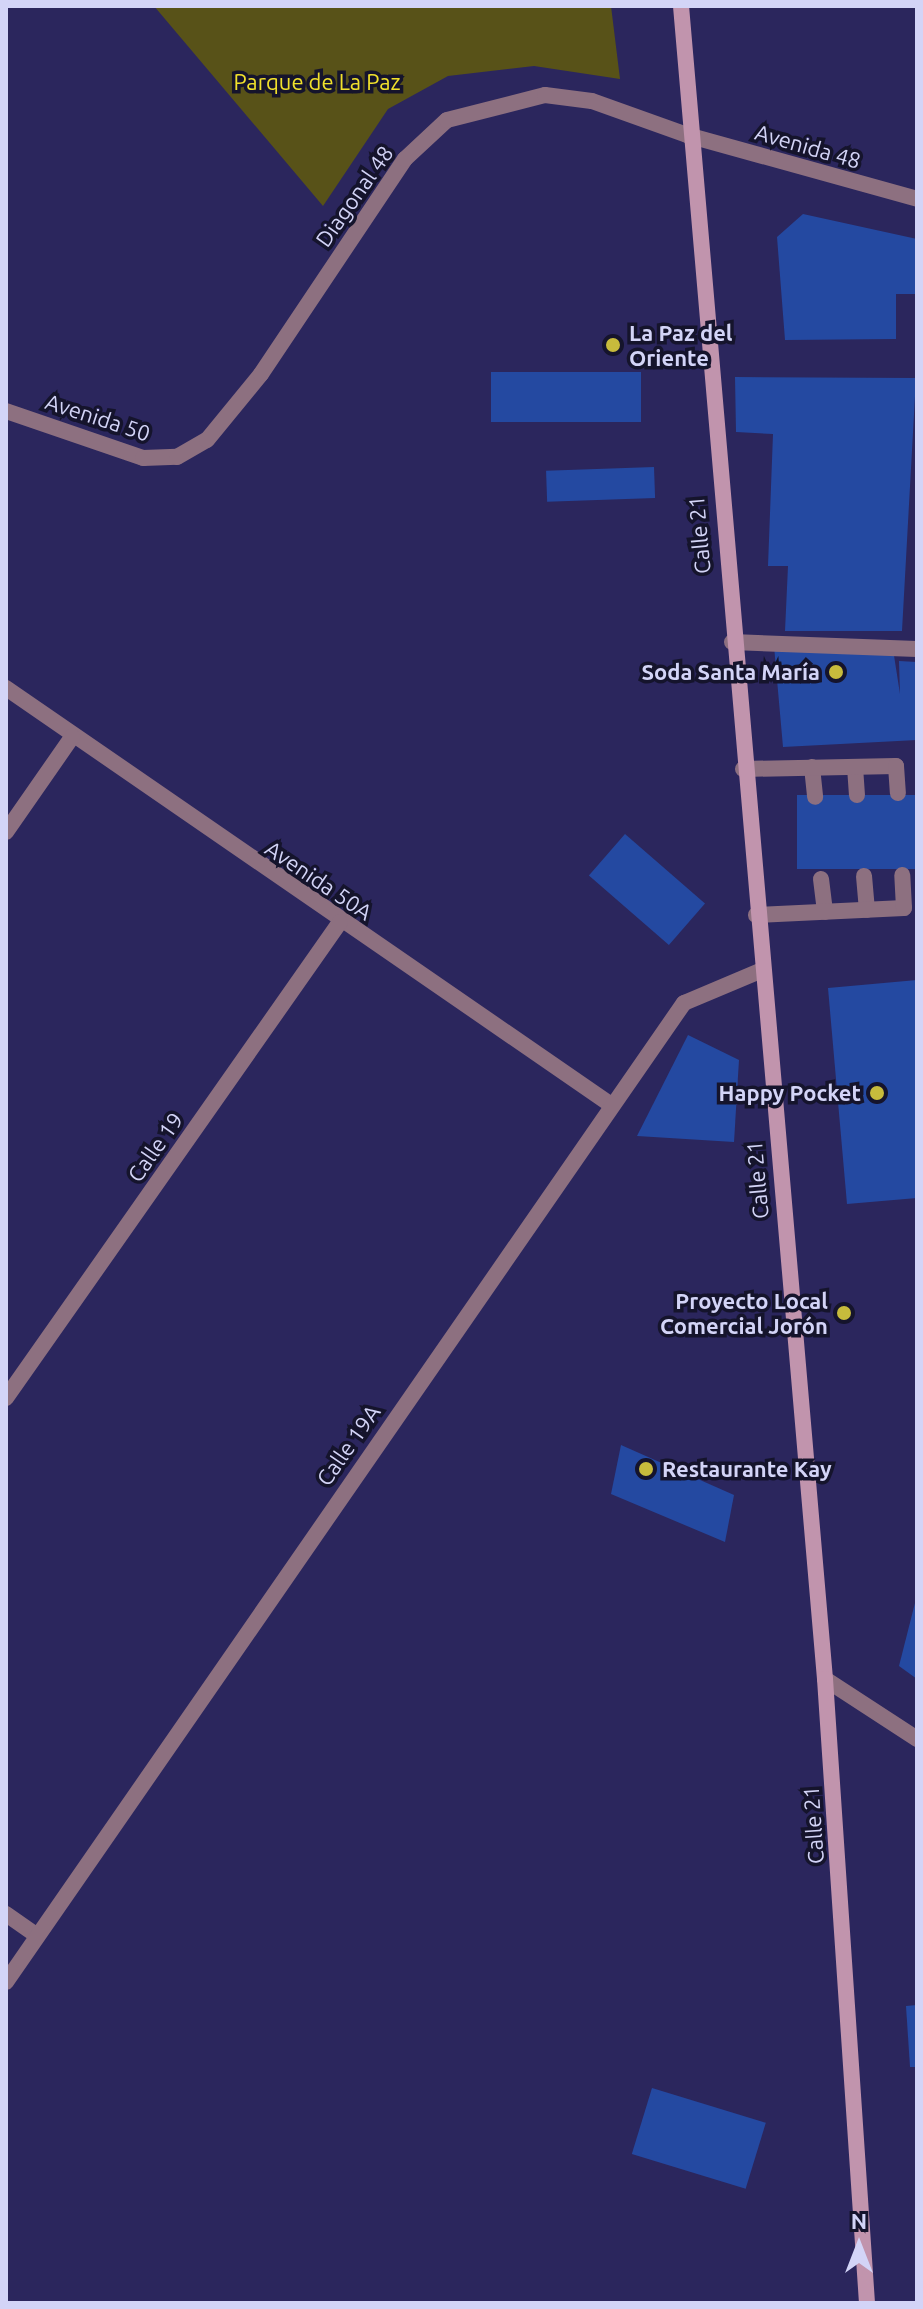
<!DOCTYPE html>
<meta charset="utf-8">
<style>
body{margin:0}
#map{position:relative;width:923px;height:2309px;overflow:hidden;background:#2b265d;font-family:Ubuntu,sans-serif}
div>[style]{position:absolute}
.green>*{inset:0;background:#585218}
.building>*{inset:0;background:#2449a1;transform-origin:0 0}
.service>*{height:16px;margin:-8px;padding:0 8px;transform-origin:8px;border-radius:8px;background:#8d7080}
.minor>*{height:16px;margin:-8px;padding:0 8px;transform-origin:8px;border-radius:8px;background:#8d7080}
.tertiary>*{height:16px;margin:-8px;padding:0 8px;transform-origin:8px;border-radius:8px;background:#8d7080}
.secondary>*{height:16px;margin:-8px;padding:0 8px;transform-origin:8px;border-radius:8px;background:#c194ad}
.dots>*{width:22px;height:22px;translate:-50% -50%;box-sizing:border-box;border:4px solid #15142c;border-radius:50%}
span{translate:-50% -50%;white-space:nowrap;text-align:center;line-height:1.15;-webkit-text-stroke:7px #15142c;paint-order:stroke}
.park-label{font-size:22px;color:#f1e12c}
.street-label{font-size:22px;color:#d3d4f7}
.poi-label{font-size:22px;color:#d3d4f7;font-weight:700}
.left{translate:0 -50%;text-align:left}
.right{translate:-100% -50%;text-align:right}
.frame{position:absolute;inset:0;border:8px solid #d3d4f7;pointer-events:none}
.north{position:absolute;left:819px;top:2205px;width:80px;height:80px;-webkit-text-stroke:6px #15142c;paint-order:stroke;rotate:0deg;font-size:22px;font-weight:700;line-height:32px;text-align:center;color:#d3d4f7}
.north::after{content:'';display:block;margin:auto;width:28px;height:36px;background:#d3d4f7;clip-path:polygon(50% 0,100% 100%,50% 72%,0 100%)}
</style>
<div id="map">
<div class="green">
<i style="clip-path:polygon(154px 6px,611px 6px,620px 79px,534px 66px,448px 76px,388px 109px,323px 206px)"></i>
</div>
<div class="building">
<i style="clip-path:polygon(803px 214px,917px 239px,917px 294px,896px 294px,896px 339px,785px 340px,777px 237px)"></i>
<i style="left:491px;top:372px;width:150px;height:50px"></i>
<i style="clip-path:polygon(735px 377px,916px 378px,902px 631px,785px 631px,788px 566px,768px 566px,773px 434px,736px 432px)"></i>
<i style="left:654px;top:467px;width:31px;height:108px;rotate:88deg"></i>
<i style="clip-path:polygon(774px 646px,893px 649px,900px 694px,899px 661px,917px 662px,917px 740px,783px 747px)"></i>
<i style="left:917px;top:795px;width:74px;height:120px;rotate:90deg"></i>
<i style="left:625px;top:834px;width:106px;height:55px;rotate:41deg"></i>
<i style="clip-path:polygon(917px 980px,917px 1198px,847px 1204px,828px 988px)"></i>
<i style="clip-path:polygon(688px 1035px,739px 1060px,734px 1142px,637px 1136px)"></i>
<i style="clip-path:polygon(621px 1445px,734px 1495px,725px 1542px,611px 1494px)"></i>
<i style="clip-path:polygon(916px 1599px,917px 1600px,917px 1679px,899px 1666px)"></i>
<i style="clip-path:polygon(917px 2005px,917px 2067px,910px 2067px,906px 2006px)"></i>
<i style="left:652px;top:2088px;width:119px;height:69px;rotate:17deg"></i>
</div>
<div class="service">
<i style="left:732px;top:642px;width:185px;rotate:2.2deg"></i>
<i style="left:812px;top:767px;width:30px;rotate:84deg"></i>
<i style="left:855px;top:767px;width:28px;rotate:86deg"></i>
<i style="left:743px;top:769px;width:153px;rotate:-1.1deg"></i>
<i style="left:896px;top:766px;width:27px;rotate:86deg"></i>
<i style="left:864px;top:876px;width:34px;rotate:85deg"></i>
<i style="left:821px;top:879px;width:33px;rotate:83deg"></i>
<i style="left:756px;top:915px;width:148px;rotate:-2.7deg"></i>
<i style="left:904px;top:908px;width:33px;rotate:-93deg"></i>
</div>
<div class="minor">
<i style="left:687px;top:135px;width:239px;rotate:15.5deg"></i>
<i style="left:6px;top:688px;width:733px;rotate:34.56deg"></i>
<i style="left:6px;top:832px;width:116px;rotate:-55.2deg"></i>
<i style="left:6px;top:1398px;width:581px;rotate:-54.94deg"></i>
<i style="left:825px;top:1679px;width:110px;rotate:33.1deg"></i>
<i style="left:6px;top:1914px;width:38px;rotate:35deg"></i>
<i style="left:6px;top:1982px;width:1191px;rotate:-55.3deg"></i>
<i style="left:684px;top:1003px;width:82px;rotate:-22.8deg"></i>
</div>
<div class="tertiary">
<i style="left:6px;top:411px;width:145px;rotate:18.9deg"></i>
<i style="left:143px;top:458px;width:34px;rotate:-2deg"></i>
<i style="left:177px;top:457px;width:34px;rotate:-30deg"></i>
<i style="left:207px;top:440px;width:85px;rotate:-50.7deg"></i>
<i style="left:261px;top:374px;width:259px;rotate:-56.2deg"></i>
<i style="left:405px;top:159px;width:57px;rotate:-42.9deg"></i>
<i style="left:447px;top:120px;width:101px;rotate:-14.3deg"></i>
<i style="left:545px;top:95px;width:47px;rotate:7.3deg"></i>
<i style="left:592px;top:101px;width:101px;rotate:19.7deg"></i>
</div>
<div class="secondary">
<i style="left:681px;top:6px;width:1679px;rotate:85.08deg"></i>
<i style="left:825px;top:1679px;width:625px;rotate:86.15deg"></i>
</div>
<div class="dots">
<i style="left:613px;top:345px;background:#c7bb3c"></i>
<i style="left:836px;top:672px;background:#c7bb3c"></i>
<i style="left:877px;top:1093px;background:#c7bb3c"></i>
<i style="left:844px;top:1313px;background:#c7bb3c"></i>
<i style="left:646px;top:1469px;background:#c7bb3c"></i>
</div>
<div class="park-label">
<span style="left:317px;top:82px">Parque de La Paz</span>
</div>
<div class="street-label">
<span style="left:808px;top:146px;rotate:16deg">Avenida 48</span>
<span style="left:354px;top:196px;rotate:-55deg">Diagonal 48</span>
<span style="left:98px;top:417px;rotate:18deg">Avenida 50</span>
<span style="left:699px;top:535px;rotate:-95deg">Calle 21</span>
<span style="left:319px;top:880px;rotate:34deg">Avenida 50A</span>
<span style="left:155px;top:1147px;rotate:-55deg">Calle 19</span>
<span style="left:757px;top:1180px;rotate:-95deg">Calle 21</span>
<span style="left:348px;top:1445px;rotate:-55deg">Calle 19A</span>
<span style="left:813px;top:1825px;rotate:-94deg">Calle 21</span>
</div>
<div class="poi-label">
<span class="left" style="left:629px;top:345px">La Paz del<br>Oriente</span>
<span class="right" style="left:820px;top:672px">Soda Santa María</span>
<span class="right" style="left:861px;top:1093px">Happy Pocket</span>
<span class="right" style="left:828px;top:1313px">Proyecto Local<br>Comercial Jorón</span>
<span class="left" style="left:662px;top:1469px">Restaurante Kay</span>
</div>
<div class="frame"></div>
<div class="north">N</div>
</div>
